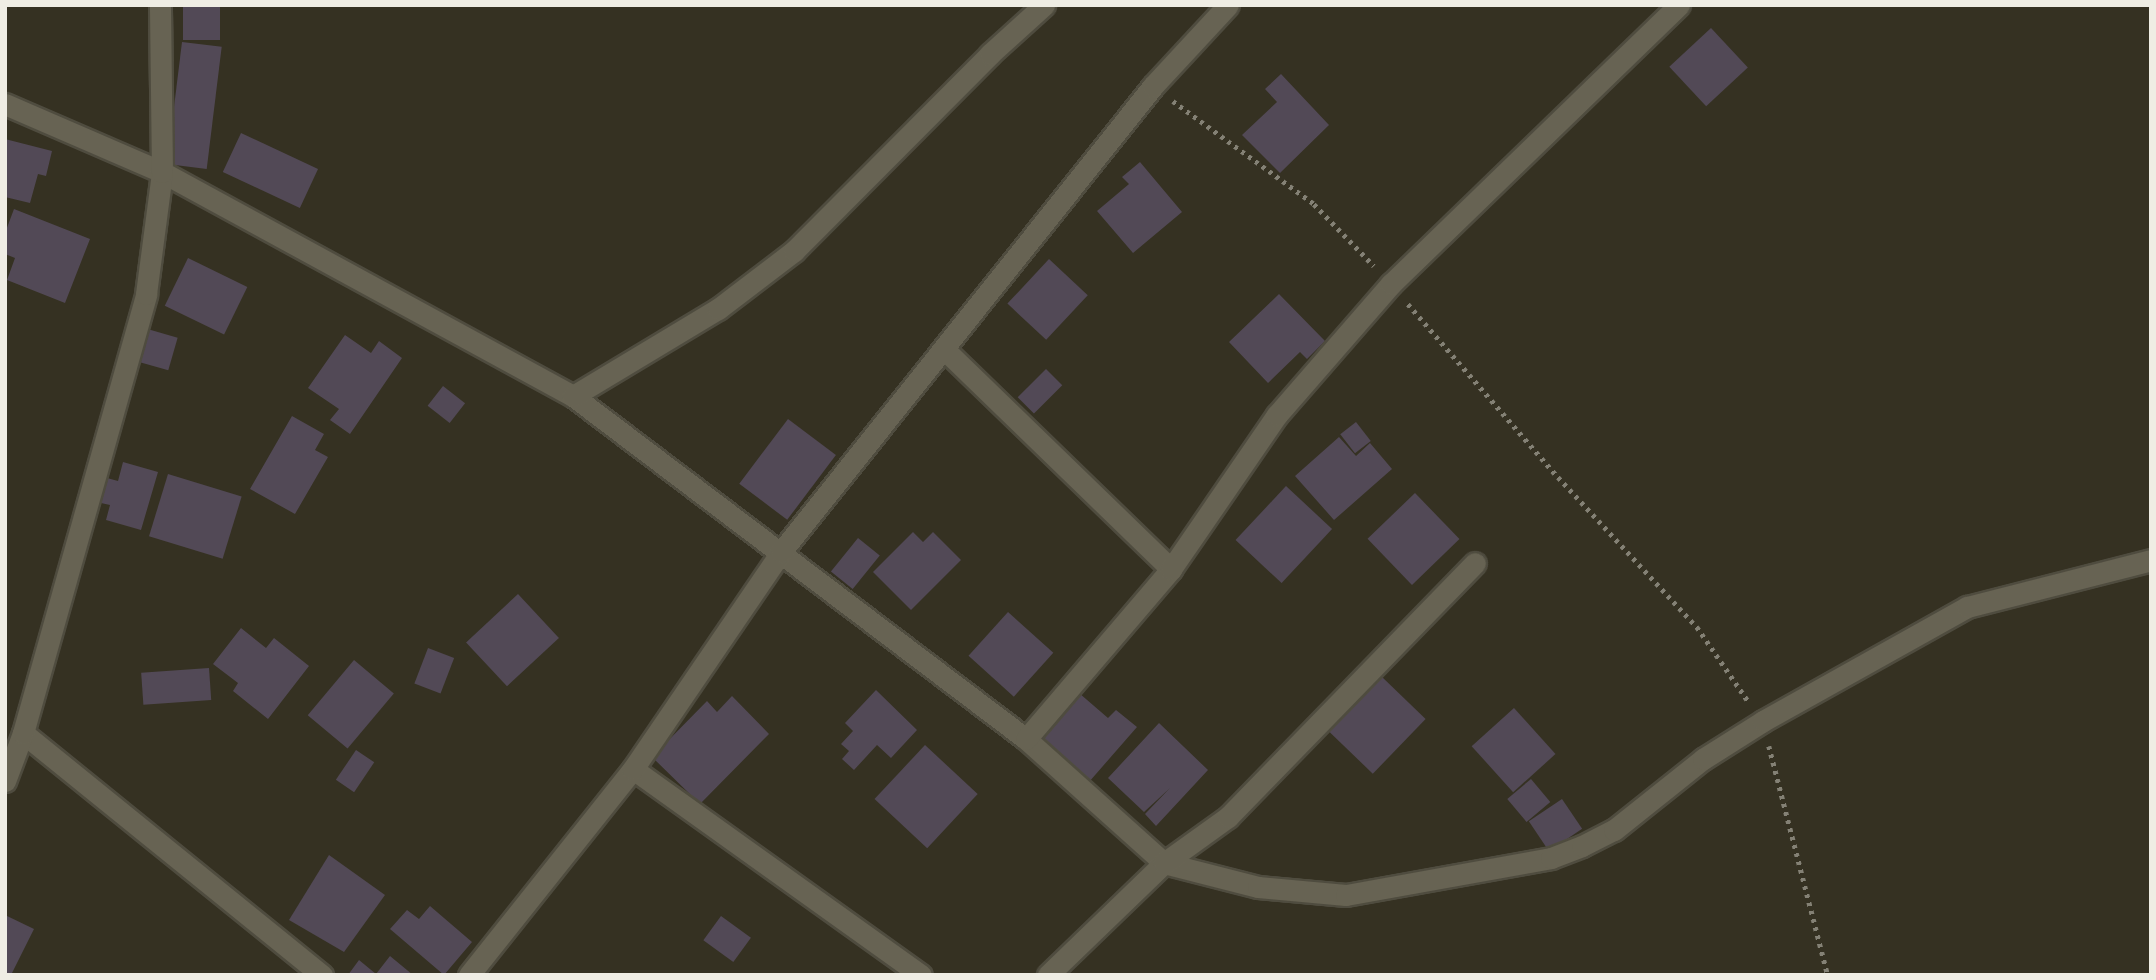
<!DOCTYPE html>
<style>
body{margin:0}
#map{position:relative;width:2156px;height:980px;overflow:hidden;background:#353122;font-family:"Fira Sans Condensed",sans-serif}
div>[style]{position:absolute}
.building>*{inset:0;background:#524956;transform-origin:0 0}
.path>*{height:4.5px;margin-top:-2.25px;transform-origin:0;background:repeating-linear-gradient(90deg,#848175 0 3.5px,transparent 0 8.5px)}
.roads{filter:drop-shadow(2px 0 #4f4c3f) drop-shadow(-2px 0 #4f4c3f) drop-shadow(0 2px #4f4c3f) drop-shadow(0 -2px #4f4c3f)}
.minor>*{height:21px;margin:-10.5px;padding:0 10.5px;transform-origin:10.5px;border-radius:10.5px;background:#676353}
span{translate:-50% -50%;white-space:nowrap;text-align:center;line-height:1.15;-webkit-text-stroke:5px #1a1912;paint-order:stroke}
.frame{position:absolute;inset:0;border:7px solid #efede4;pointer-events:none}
</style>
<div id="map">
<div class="building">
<i style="left:183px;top:5px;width:37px;height:35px"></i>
<i style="left:1711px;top:28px;width:54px;height:57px;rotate:47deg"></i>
<i style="left:182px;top:42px;width:40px;height:123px;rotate:7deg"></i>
<i style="clip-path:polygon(1281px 74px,1329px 125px,1280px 173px,1242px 135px,1277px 102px,1265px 89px)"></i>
<i style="left:241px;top:133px;width:85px;height:43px;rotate:25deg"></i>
<i style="clip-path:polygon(5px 139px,52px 151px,46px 176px,38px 174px,30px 203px,5px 197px)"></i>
<i style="clip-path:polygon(1140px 162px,1182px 212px,1133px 253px,1097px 211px,1129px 184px,1122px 177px)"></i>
<i style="clip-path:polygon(14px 209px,90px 239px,65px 303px,7px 280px,15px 258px,5px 254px,5px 233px)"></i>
<i style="left:188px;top:258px;width:66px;height:53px;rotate:26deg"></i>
<i style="left:1049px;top:259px;width:53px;height:61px;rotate:43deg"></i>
<i style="clip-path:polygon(1279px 294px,1325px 341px,1307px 359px,1300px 352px,1268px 383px,1229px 342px)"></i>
<i style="left:144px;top:328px;width:35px;height:34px;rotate:16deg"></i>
<i style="clip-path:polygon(345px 335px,371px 353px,379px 341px,402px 358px,350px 434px,330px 420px,339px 409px,308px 388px)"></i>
<i style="left:1046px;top:369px;width:23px;height:40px;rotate:45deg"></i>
<i style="left:443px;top:386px;width:28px;height:25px;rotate:38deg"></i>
<i style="clip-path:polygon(292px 416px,324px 434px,315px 450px,328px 457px,295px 514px,250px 489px)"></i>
<i style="left:788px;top:419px;width:60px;height:81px;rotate:37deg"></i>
<i style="left:1356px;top:422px;width:24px;height:20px;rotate:52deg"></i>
<i style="clip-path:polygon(1339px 437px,1356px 456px,1370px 443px,1392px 469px,1334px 520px,1295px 476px)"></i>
<i style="clip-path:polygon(123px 462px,158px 472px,141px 530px,106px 520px,110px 505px,101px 503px,107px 478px,118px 481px)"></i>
<i style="left:168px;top:474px;width:77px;height:65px;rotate:17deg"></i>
<i style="left:1286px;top:486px;width:63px;height:74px;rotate:43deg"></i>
<i style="left:1415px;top:493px;width:64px;height:66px;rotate:46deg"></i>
<i style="clip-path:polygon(913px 532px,923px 542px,933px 532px,961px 560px,911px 610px,873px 572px)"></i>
<i style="left:858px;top:538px;width:28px;height:43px;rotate:39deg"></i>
<i style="left:518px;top:594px;width:60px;height:71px;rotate:47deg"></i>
<i style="left:1008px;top:612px;width:61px;height:59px;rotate:42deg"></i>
<i style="clip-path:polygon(241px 628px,266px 648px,274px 638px,309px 666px,268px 719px,233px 691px,238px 683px,213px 664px)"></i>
<i style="left:428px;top:648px;width:28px;height:38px;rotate:21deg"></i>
<i style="left:354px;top:660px;width:52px;height:72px;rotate:40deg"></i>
<i style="left:209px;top:668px;width:32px;height:68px;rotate:86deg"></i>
<i style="left:1381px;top:676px;width:62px;height:76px;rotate:44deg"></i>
<i style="clip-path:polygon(876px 690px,917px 730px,891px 758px,877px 745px,854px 770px,842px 759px,849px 751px,841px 744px,853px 731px,845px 723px)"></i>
<i style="clip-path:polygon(1079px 693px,1108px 718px,1116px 710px,1137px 727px,1089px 782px,1039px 739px)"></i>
<i style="clip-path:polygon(732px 696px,769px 734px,700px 804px,652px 757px,707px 701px,717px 712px)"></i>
<i style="left:1514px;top:708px;width:62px;height:57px;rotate:48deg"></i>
<i style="clip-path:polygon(1159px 723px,1208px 770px,1156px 826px,1145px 814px,1170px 788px,1144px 812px,1108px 778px)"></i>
<i style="left:925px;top:745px;width:72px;height:74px;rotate:43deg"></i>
<i style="left:356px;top:750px;width:22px;height:36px;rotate:34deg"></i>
<i style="left:1531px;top:779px;width:30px;height:31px;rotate:50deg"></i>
<i style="left:1562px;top:799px;width:36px;height:40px;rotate:56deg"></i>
<i style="clip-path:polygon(329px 855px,385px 895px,344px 952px,289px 920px)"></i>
<i style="clip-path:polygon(430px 906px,472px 942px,444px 975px,390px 929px,407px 910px,419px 919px)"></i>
<i style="clip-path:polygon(5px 915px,34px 929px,11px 975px,5px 975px)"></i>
<i style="left:721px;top:916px;width:37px;height:30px;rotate:36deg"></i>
<i style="clip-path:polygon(390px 956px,413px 975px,348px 975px,359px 960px,376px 974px)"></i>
</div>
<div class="path">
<i style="left:1173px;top:101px;width:175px;rotate:36.1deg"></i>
<i style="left:1314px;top:204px;width:86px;rotate:45.9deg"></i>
<i style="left:1408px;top:304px;width:229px;rotate:49.1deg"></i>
<i style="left:1558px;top:477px;width:205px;rotate:47.2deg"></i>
<i style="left:1697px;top:627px;width:90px;rotate:55.4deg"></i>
<i style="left:1769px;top:746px;width:236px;rotate:75.6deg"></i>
</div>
<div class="roads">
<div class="minor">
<i style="left:5px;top:104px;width:171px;rotate:23.4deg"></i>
<i style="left:162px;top:172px;width:468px;rotate:28.6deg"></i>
<i style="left:573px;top:396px;width:568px;rotate:37.13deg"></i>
<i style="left:1026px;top:739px;width:186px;rotate:41.9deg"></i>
<i style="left:1164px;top:863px;width:97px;rotate:14.3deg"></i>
<i style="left:1258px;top:887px;width:88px;rotate:5.2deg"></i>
<i style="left:1346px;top:895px;width:208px;rotate:-10.2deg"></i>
<i style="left:1551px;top:858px;width:33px;rotate:-21deg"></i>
<i style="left:1582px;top:846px;width:36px;rotate:-27deg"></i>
<i style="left:1614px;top:830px;width:114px;rotate:-38.6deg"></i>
<i style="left:1703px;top:759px;width:71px;rotate:-32.3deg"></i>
<i style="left:1763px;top:721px;width:234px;rotate:-29.2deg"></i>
<i style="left:1967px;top:607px;width:190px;rotate:-14.3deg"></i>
<i style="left:945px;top:350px;width:315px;rotate:44.1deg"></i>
<i style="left:573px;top:396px;width:169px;rotate:-31deg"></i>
<i style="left:718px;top:309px;width:96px;rotate:-37.3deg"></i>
<i style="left:794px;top:251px;width:278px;rotate:-45.1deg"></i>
<i style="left:990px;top:54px;width:73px;rotate:-42.2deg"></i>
<i style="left:23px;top:733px;width:385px;rotate:39deg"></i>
<i style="left:1026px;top:739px;width:223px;rotate:-49.5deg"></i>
<i style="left:1171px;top:569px;width:187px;rotate:-55.5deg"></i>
<i style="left:1277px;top:415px;width:174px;rotate:-49deg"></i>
<i style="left:1391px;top:284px;width:401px;rotate:-44.1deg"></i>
<i style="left:633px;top:769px;width:354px;rotate:35.6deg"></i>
<i style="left:5px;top:781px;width:51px;rotate:-69.4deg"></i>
<i style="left:23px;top:733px;width:456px;rotate:-74.3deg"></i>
<i style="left:146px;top:294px;width:123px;rotate:-82.5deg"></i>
<i style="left:162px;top:172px;width:167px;rotate:-90.7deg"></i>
<i style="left:469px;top:975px;width:263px;rotate:-51.5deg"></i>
<i style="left:633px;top:769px;width:263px;rotate:-55.7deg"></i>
<i style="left:781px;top:552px;width:596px;rotate:-51.4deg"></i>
<i style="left:1153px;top:86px;width:110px;rotate:-47.2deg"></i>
<i style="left:1048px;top:975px;width:161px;rotate:-44deg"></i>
<i style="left:1164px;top:863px;width:79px;rotate:-35.7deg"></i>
<i style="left:1228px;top:817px;width:354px;rotate:-45.8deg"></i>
</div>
</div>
<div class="frame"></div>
</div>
